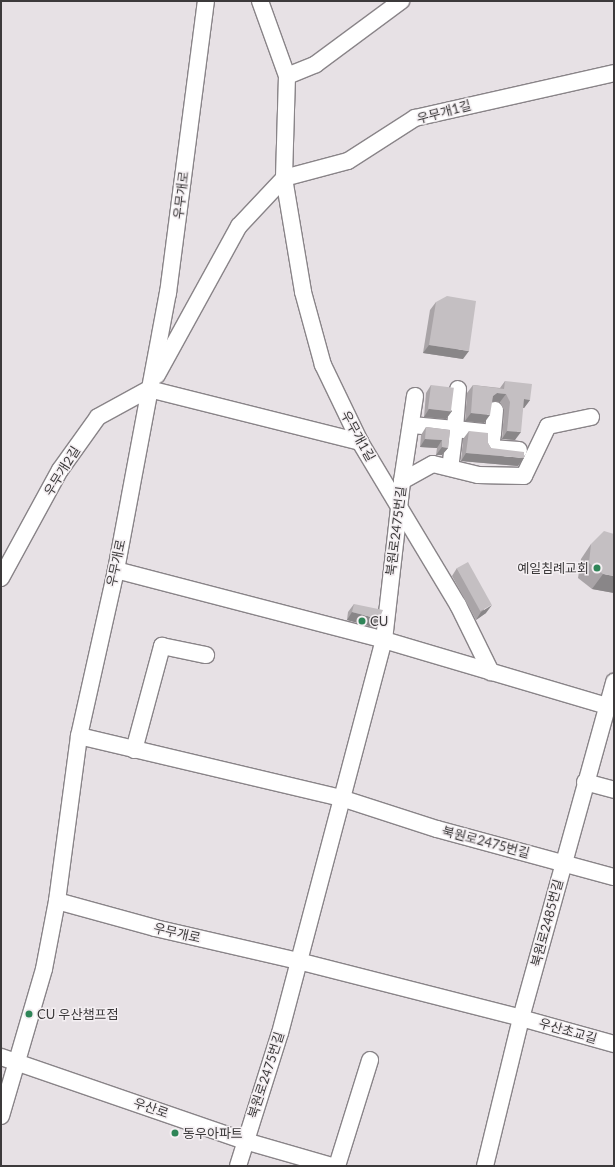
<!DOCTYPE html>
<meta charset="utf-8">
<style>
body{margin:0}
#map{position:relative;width:615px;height:1167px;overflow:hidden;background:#e7e1e5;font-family:Lato,"Noto Sans KR",sans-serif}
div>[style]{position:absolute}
.roads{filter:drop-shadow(1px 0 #898488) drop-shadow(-1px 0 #898488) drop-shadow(0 1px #898488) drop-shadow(0 -1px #898488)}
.minor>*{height:16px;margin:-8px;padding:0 8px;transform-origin:8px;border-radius:8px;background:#fff}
.wall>*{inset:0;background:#a9a4a7}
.shaded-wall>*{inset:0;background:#898688}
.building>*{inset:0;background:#c4bfc2;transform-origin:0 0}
.dots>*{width:11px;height:11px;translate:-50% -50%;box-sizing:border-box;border:2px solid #f4eff2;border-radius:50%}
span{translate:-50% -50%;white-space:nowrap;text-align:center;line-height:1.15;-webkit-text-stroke:3px #f4eff2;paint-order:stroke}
.street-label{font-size:13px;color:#3c3a3b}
.poi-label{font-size:13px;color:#3c3a3b}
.right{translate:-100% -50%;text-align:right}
.left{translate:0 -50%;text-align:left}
.frame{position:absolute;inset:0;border:2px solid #3c3a3b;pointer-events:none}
</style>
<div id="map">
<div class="roads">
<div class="minor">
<i style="left:260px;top:1px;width:80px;rotate:70.2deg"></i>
<i style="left:287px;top:76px;width:102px;rotate:91.7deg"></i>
<i style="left:284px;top:178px;width:116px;rotate:80.5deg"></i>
<i style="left:303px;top:292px;width:76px;rotate:74.7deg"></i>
<i style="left:323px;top:365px;width:85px;rotate:64.3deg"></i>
<i style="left:360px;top:442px;width:190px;rotate:59deg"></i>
<i style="left:458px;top:605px;width:75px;rotate:63.8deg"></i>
<i style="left:287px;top:76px;width:31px;rotate:-22deg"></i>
<i style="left:316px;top:64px;width:106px;rotate:-36.5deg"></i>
<i style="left:157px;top:375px;width:170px;rotate:-61.2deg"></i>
<i style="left:239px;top:226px;width:66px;rotate:-46.8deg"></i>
<i style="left:284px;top:178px;width:66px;rotate:-14.9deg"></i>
<i style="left:348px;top:161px;width:80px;rotate:-32.7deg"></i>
<i style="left:415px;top:118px;width:204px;rotate:-12.7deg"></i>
<i style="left:149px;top:389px;width:218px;rotate:14.1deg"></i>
<i style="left:412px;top:425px;width:43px;rotate:5.3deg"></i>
<i style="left:455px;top:429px;width:40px;rotate:-85.7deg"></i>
<i style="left:493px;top:433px;width:15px;rotate:98deg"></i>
<i style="left:491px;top:448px;width:28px;rotate:4deg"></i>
<i style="left:451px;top:461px;width:32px;rotate:-83deg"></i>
<i style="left:455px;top:429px;width:38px;rotate:6deg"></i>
<i style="left:493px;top:433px;width:23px;rotate:-85deg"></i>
<i style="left:402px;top:481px;width:86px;rotate:-81.3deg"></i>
<i style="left:116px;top:570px;width:277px;rotate:14.6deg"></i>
<i style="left:384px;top:640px;width:240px;rotate:16.5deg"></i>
<i style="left:1px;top:578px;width:123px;rotate:-61.4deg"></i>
<i style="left:60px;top:470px;width:65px;rotate:-54.4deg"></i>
<i style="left:98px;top:417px;width:58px;rotate:-28.8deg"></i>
<i style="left:79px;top:736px;width:269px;rotate:13.3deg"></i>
<i style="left:341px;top:798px;width:101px;rotate:17.9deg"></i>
<i style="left:437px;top:829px;width:183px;rotate:15.2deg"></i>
<i style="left:134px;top:750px;width:108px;rotate:-74.9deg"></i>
<i style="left:162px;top:646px;width:45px;rotate:11.6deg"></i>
<i style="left:585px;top:782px;width:30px;rotate:15deg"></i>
<i style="left:57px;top:901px;width:102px;rotate:15.4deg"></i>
<i style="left:155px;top:928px;width:147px;rotate:13deg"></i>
<i style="left:298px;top:961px;width:230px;rotate:14.3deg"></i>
<i style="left:521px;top:1018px;width:97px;rotate:15.6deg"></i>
<i style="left:1px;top:1057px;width:258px;rotate:19deg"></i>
<i style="left:245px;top:1141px;width:91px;rotate:16deg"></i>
<i style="left:1px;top:1116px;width:153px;rotate:-73.7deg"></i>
<i style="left:44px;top:969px;width:69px;rotate:-79.2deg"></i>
<i style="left:57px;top:901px;width:166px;rotate:-82.4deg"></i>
<i style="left:79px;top:736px;width:170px;rotate:-77.4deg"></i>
<i style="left:116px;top:570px;width:282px;rotate:-79.4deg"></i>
<i style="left:168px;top:293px;width:294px;rotate:-82.6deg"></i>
<i style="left:238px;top:1166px;width:139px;rotate:-72.5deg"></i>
<i style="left:280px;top:1033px;width:407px;rotate:-75.2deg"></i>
<i style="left:384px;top:640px;width:160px;rotate:-83.5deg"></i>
<i style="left:402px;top:481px;width:35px;rotate:-29deg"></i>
<i style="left:433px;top:464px;width:46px;rotate:13.7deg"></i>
<i style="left:478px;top:475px;width:46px;rotate:1.2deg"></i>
<i style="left:524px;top:476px;width:55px;rotate:-64.4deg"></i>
<i style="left:548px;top:426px;width:44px;rotate:-11.8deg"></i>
<i style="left:337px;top:1166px;width:111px;rotate:-72.7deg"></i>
<i style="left:485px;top:1166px;width:152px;rotate:-76.3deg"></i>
<i style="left:521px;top:1018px;width:349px;rotate:-74.5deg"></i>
</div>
</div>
<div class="wall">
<i style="clip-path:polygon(436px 302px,463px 359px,423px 353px,430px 310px)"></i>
<i style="clip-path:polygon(505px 381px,530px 400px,524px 408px,523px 408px,515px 440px,502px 439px,504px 410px,500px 402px,492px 401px,484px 423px,465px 421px,467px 393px,473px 385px,500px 388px)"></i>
<i style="clip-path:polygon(431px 385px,452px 411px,446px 419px,424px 417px,426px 393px)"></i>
<i style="clip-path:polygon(426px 427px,450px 430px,448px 448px,442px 455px,436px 455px,437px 448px,420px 447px,421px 435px)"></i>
<i style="clip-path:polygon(469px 431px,488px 443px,491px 448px,518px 466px,461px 461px,463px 439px)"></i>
<i style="clip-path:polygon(591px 544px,614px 593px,592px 589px,578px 578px,581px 559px)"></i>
<i style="clip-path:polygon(457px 568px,486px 613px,476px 620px,452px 576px)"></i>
<i style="clip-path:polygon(354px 604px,373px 627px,347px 620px,348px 612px)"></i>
</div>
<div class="shaded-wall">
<i style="clip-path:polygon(429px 345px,469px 351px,463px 359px,423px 353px)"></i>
<i style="clip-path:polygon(497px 393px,506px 394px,500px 402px,491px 401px,493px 396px)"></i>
<i style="clip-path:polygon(524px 399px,530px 400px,524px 408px,519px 407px)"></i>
<i style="clip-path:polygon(429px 409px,452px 411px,446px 419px,424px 417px)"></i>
<i style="clip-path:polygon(471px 413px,490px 415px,484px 423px,465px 421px)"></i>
<i style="clip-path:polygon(507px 431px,521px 432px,515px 440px,502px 439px)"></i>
<i style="clip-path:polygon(425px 439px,442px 440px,437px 448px,420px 447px)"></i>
<i style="clip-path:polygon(442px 447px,448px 448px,442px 455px,436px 455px)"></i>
<i style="clip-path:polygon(466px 453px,524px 458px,518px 466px,461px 461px)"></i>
<i style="clip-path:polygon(603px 574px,614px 576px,614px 593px,592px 589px)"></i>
<i style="clip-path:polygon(492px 605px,486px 613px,476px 620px,481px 612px)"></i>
<i style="clip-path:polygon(352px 612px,379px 619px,373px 627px,347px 620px)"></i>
</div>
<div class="building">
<i style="clip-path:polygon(447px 296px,476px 301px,469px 351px,429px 345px,436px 302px)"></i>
<i style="clip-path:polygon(505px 381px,532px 384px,530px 400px,524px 399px,521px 432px,507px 431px,510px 402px,506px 394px,497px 393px,493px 396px,490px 415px,471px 413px,473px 385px,504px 389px)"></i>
<i style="left:431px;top:385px;width:23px;height:24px;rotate:7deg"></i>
<i style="clip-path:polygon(426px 427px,450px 430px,448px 448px,442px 447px,442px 440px,425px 439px)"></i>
<i style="clip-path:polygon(469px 431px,488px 433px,488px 443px,491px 448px,524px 452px,524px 458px,466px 453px)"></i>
<i style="clip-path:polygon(604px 531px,614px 534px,614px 576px,603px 574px,589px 563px,591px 544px)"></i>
<i style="left:468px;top:562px;width:49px;height:13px;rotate:61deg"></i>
<i style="clip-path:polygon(354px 604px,383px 610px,379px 619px,352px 612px)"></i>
</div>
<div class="dots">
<i style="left:597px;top:568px;background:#2f8558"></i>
<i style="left:362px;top:621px;background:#2f8558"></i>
<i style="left:29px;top:1014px;background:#2f8558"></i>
<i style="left:175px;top:1133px;background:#2f8558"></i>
</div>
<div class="street-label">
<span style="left:444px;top:112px;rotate:-15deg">우무개1길</span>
<span style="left:181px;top:195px;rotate:-83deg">우무개로</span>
<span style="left:358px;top:436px;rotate:61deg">우무개1길</span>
<span style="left:62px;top:471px;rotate:-58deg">우무개2길</span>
<span style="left:396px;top:531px;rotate:-83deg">북원로2475번길</span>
<span style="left:116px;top:563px;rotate:-78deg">우무개로</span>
<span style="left:486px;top:842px;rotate:15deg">북원로2475번길</span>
<span style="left:547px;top:923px;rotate:-75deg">북원로2485번길</span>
<span style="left:177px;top:933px;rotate:13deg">우무개로</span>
<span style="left:568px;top:1031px;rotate:16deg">우산초교길</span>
<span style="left:266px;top:1075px;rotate:-72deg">북원로2475번길</span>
<span style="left:151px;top:1108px;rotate:19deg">우산로</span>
</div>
<div class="poi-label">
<span class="right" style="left:589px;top:568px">예일침례교회</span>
<span class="left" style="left:370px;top:621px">CU</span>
<span class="left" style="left:37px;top:1014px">CU 우산챔프점</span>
<span class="left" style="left:183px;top:1133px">동우아파트</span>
</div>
<div class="frame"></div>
</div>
